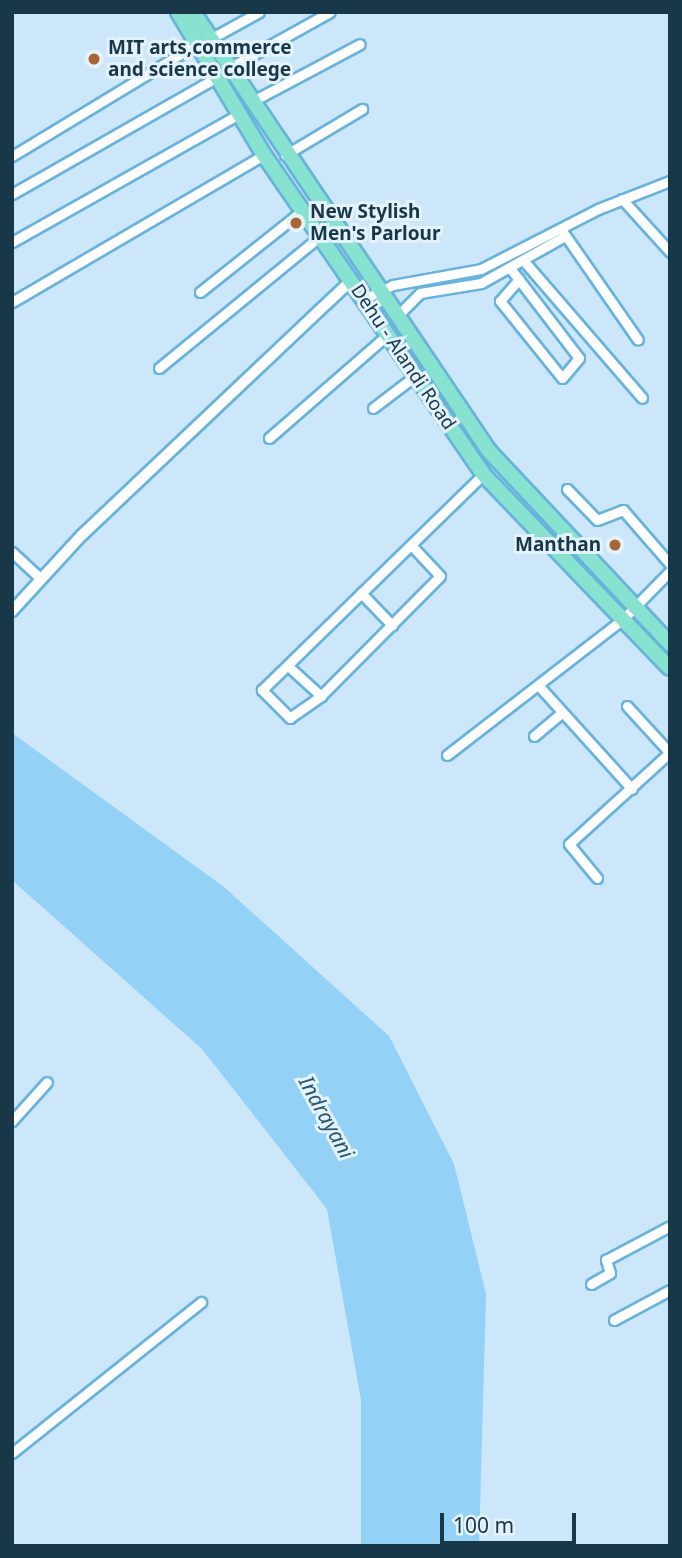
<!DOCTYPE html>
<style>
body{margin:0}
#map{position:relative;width:682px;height:1558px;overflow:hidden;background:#cbe7f9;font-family:"Noto Sans",sans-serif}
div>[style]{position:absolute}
.water>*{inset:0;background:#93d1f6}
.roads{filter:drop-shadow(2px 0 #68b3de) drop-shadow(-2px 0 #68b3de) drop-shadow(0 2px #68b3de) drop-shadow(0 -2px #68b3de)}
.minor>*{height:9px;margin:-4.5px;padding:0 4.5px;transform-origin:4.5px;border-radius:4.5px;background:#fff}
.tertiary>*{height:10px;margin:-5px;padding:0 5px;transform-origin:5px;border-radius:5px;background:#fff}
.primary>*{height:14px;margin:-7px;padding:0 7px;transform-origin:7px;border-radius:7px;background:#88e2d0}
.dots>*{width:19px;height:19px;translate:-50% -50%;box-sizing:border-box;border:4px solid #e4f2fb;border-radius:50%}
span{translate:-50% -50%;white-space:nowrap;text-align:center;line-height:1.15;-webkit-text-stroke:6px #e4f2fb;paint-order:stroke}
.poi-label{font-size:19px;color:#183849;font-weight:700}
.left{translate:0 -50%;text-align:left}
.right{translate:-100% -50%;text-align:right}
.street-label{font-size:19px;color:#183849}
.water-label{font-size:21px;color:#265670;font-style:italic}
.frame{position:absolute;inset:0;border:14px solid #183849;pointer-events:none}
.scale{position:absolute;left:440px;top:1513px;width:136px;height:32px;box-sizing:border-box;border:4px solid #183849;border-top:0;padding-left:9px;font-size:21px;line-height:24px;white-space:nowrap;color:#183849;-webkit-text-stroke:5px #e4f2fb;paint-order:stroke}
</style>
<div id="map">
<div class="water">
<i style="clip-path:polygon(12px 733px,224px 887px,389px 1036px,454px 1164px,486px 1294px,479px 1546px,361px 1546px,361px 1400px,327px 1209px,202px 1049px,12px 880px)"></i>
</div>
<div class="roads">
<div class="minor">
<i style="left:210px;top:39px;width:56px;rotate:-28.9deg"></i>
<i style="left:229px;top:68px;width:115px;rotate:-29deg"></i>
<i style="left:251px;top:102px;width:123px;rotate:-28deg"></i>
<i style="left:285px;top:155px;width:90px;rotate:-30.9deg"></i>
<i style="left:12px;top:156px;width:216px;rotate:-31.2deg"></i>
<i style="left:12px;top:194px;width:236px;rotate:-29.7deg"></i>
<i style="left:622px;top:199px;width:72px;rotate:47.8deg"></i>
<i style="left:563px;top:232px;width:131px;rotate:55.2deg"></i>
<i style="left:12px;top:242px;width:261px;rotate:-29.4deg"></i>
<i style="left:523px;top:260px;width:182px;rotate:49.2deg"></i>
<i style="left:510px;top:268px;width:113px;rotate:52.5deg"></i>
<i style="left:579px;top:358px;width:26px;rotate:130deg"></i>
<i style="left:562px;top:378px;width:99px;rotate:-128.8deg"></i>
<i style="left:500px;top:301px;width:29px;rotate:-49deg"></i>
<i style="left:200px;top:292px;width:130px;rotate:-38.5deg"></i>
<i style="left:364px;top:299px;width:32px;rotate:-26deg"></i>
<i style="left:393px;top:285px;width:89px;rotate:-10.3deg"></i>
<i style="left:481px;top:269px;width:131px;rotate:-27.1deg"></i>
<i style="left:598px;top:209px;width:77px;rotate:-21.3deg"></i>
<i style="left:12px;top:302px;width:292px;rotate:-30.3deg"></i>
<i style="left:396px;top:317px;width:34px;rotate:-45deg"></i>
<i style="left:420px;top:293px;width:62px;rotate:-9.3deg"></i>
<i style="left:481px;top:283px;width:96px;rotate:-29.2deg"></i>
<i style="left:159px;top:368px;width:207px;rotate:-39.3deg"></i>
<i style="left:373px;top:408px;width:53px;rotate:-37.3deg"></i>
<i style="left:269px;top:438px;width:157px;rotate:-41.1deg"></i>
<i style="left:567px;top:489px;width:43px;rotate:45.9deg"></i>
<i style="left:597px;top:520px;width:28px;rotate:-21deg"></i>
<i style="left:623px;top:510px;width:72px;rotate:49deg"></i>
<i style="left:411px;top:545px;width:42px;rotate:46.9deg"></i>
<i style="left:440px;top:576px;width:169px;rotate:134.8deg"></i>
<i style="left:321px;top:696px;width:38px;rotate:145deg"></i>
<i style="left:290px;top:718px;width:40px;rotate:-135deg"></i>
<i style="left:262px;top:690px;width:309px;rotate:-44.3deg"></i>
<i style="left:12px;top:552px;width:38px;rotate:43deg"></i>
<i style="left:361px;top:593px;width:45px;rotate:45.9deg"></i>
<i style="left:288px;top:666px;width:45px;rotate:42.3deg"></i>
<i style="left:538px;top:685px;width:140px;rotate:47.9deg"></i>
<i style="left:627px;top:706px;width:62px;rotate:47.6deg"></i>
<i style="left:534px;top:736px;width:35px;rotate:-40deg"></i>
<i style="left:447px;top:755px;width:222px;rotate:-37.7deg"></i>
<i style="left:623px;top:619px;width:67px;rotate:-45.6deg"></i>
<i style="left:597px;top:878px;width:44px;rotate:-129.5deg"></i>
<i style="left:569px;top:844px;width:137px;rotate:-42.3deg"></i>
<i style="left:12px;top:1121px;width:52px;rotate:-48.1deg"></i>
<i style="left:591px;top:1284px;width:22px;rotate:-30deg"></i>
<i style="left:610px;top:1273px;width:14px;rotate:-107deg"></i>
<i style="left:606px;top:1260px;width:72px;rotate:-28deg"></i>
<i style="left:614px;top:1320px;width:64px;rotate:-28.2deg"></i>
<i style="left:12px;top:1453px;width:242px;rotate:-38.6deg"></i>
</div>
<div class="tertiary">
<i style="left:12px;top:611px;width:103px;rotate:-47.4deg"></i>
<i style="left:82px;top:535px;width:370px;rotate:-43.4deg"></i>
</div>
<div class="primary">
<i style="left:178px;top:12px;width:167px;rotate:59deg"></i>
<i style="left:264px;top:155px;width:387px;rotate:55.5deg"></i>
<i style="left:483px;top:474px;width:269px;rotate:46.1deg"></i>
<i style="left:193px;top:12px;width:529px;rotate:56.01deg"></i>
<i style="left:489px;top:451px;width:265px;rotate:46.8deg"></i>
</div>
</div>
<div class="dots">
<i style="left:94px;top:59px;background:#a96634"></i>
<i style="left:296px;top:223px;background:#a96634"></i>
<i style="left:615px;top:545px;background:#a96634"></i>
</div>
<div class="poi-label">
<span class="left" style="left:108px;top:59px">MIT arts,commerce<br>and science college</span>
<span class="left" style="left:310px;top:223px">New Stylish<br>Men's Parlour</span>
<span class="right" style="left:601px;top:545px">Manthan</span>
</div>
<div class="street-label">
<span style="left:403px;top:357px;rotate:56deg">Dehu - Alandi Road</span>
</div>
<div class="water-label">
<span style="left:327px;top:1117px;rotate:61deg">Indrayani</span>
</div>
<div class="frame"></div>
<div class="scale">100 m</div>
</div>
